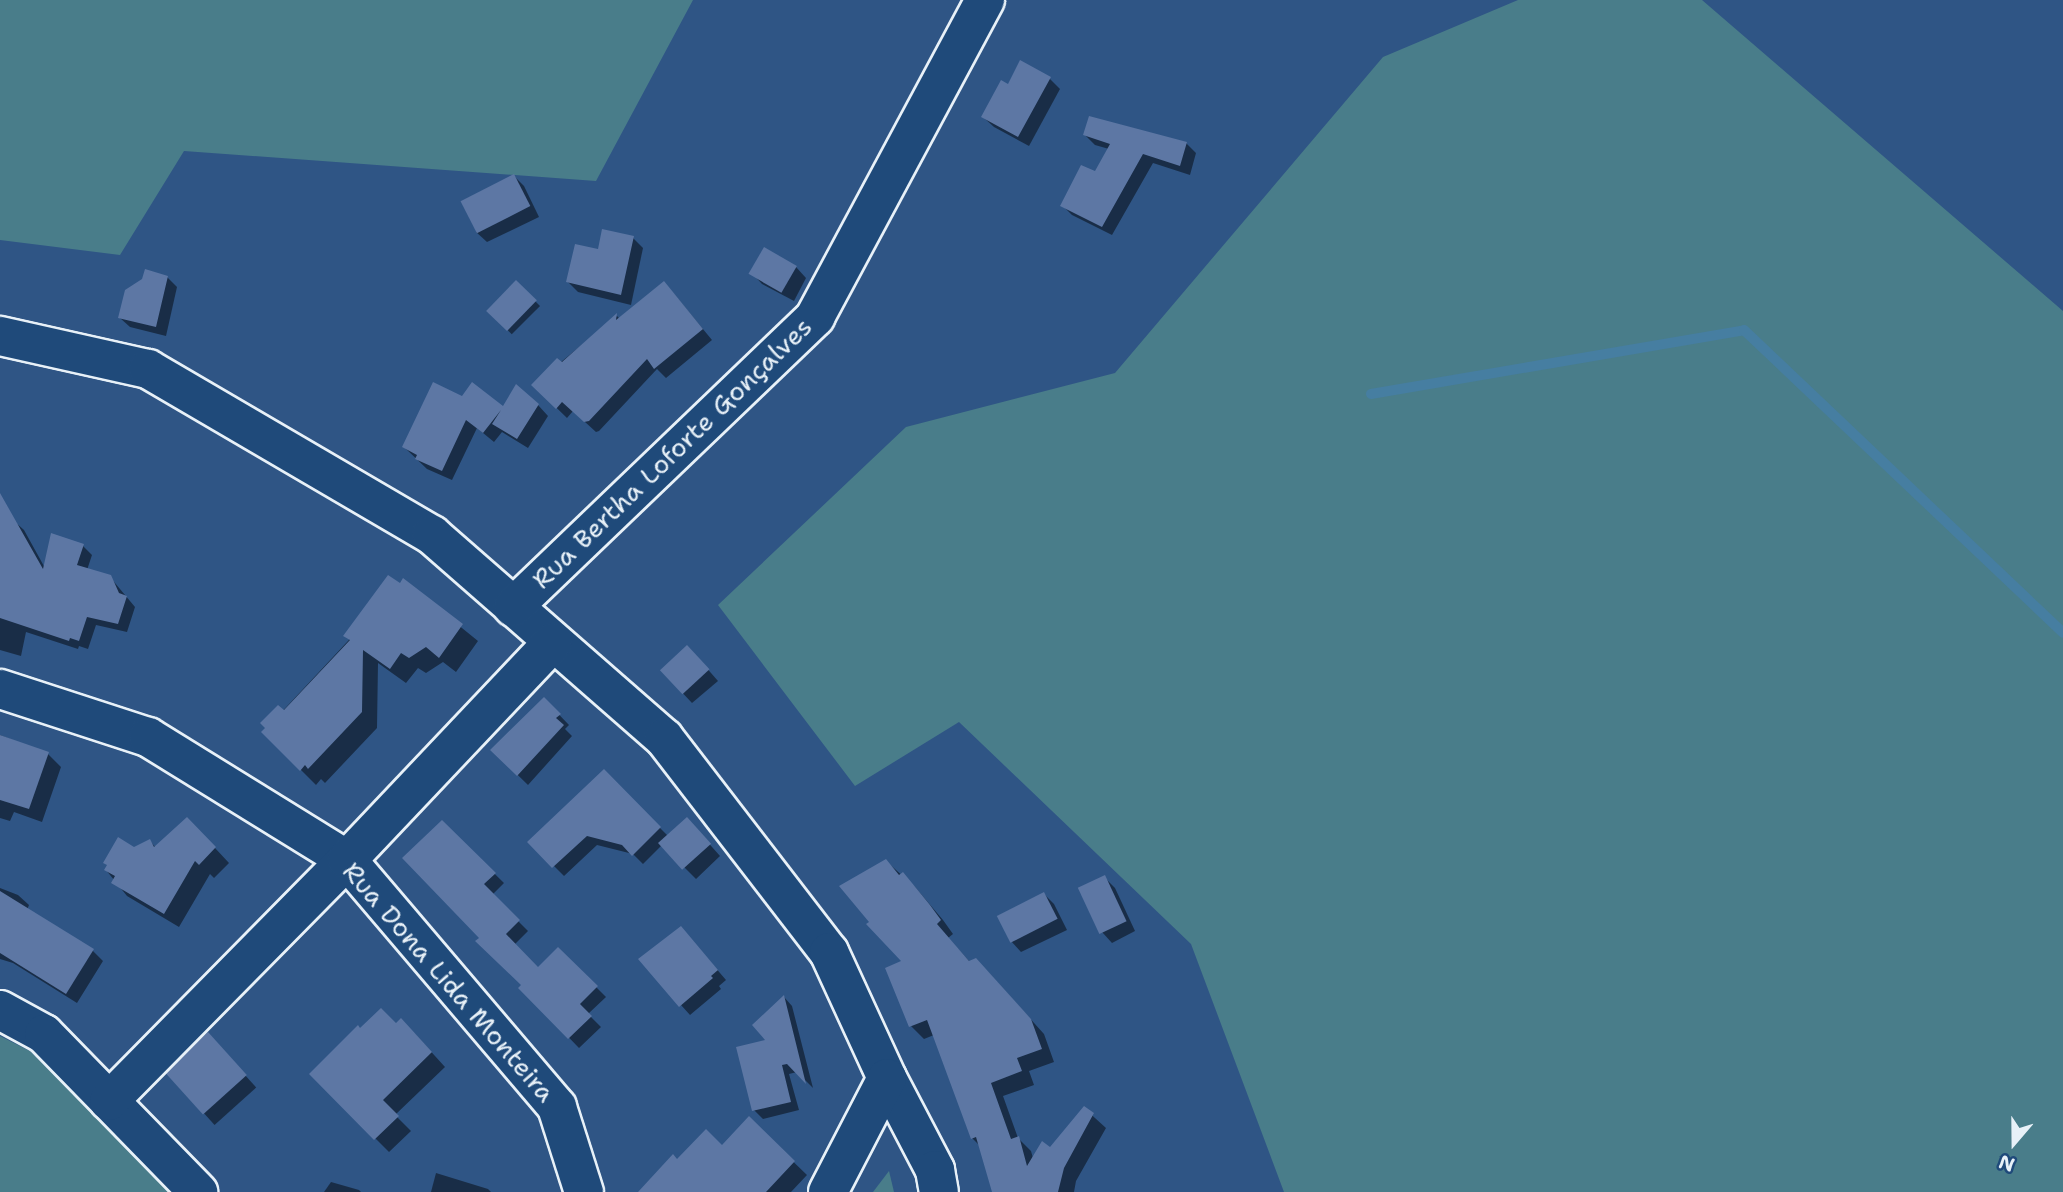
<!DOCTYPE html>
<meta charset="utf-8">
<style>
body{margin:0}
#map{position:relative;width:2063px;height:1192px;overflow:hidden;background:#2f5585;font-family:"Shantell Sans",sans-serif}
div>[style]{position:absolute}
.green>*{inset:0;background:#497d8a}
.shadow>*{inset:0;background:#0007;transform-origin:0 0}
.stream>*{height:10px;margin:-5px;padding:0 5px;transform-origin:5px;border-radius:5px;background:#467ea1}
.building>*{inset:0;background:#5d77a4;transform-origin:0 0}
.roads{filter:drop-shadow(2px 0 #e8f1f8) drop-shadow(-2px 0 #e8f1f8) drop-shadow(0 2px #e8f1f8) drop-shadow(0 -2px #e8f1f8)}
.minor>*{height:38px;margin:-19px;padding:0 19px;transform-origin:19px;border-radius:19px;background:#1f4a7a}
span{translate:-50% -50%;white-space:nowrap;text-align:center;line-height:1.15;-webkit-text-stroke:5px #1f4a7a;paint-order:stroke}
.street-label{font-size:26px;color:#e8f1f8}
.north{position:absolute;left:1979px;top:1108px;width:70px;height:70px;-webkit-text-stroke:5px #1f4a7a;paint-order:stroke;rotate:200deg;font-size:19px;font-weight:700;line-height:28px;text-align:center;color:#e8f1f8}
.north::after{content:'';display:block;margin:auto;width:24px;height:32px;background:#e8f1f8;clip-path:polygon(50% 0,100% 100%,50% 72%,0 100%)}
</style>
<div id="map">
<div class="green">
<i style="clip-path:polygon(0 0,693px 0,596px 181px,184px 151px,120px 255px,0 240px)"></i>
<i style="clip-path:polygon(1518px 0,1702px 0,2063px 311px,2063px 1192px,1284px 1192px,1191px 944px,959px 722px,855px 786px,718px 605px,906px 427px,1115px 373px,1383px 57px)"></i>
<i style="clip-path:polygon(0 1036px,30px 1051px,169px 1192px,0 1192px)"></i>
<i style="clip-path:polygon(889px 1171px,894px 1192px,873px 1192px)"></i>
</div>
<div class="shadow">
<i style="clip-path:polygon(1050px 79px,1060px 89px,1029px 146px,994px 127px,983px 117px,1008px 86px)"></i>
<i style="clip-path:polygon(1085px 135px,1186px 143px,1196px 153px,1190px 175px,1153px 163px,1112px 235px,1072px 215px,1062px 205px,1095px 174px,1109px 149px,1095px 145px)"></i>
<i style="clip-path:polygon(514px 176px,524px 186px,539px 217px,487px 242px,476px 232px)"></i>
<i style="clip-path:polygon(633px 238px,643px 248px,631px 305px,578px 292px,568px 282px,599px 251px)"></i>
<i style="clip-path:polygon(796px 267px,806px 278px,794px 301px,762px 284px,752px 273px)"></i>
<i style="clip-path:polygon(167px 277px,177px 287px,166px 336px,130px 327px,120px 318px)"></i>
<i style="left:516px;top:282px;width:34px;height:40px;rotate:45deg"></i>
<i style="clip-path:polygon(674px 294px,712px 340px,666px 378px,657px 369px,599px 431px,596px 432px,573px 411px,567px 418px,533px 385px,617px 316px,620px 319px)"></i>
<i style="clip-path:polygon(462px 398px,504px 408px,538px 405px,548px 416px,528px 448px,502px 432px,494px 442px,477px 428px,452px 480px,427px 469px,404px 447px)"></i>
<i style="clip-path:polygon(15px 522px,24px 530px,45px 568px,83px 546px,92px 555px,87px 570px,110px 577px,135px 607px,127px 632px,96px 625px,88px 649px,79px 646px,78px 649px,26px 632px,21px 656px,0 650px,0 530px)"></i>
<i style="clip-path:polygon(404px 581px,478px 641px,456px 672px,443px 662px,426px 673px,418px 668px,406px 683px,378px 663px,377px 728px,325px 783px,321px 779px,316px 785px,263px 732px)"></i>
<i style="clip-path:polygon(697px 657px,718px 681px,692px 703px,661px 670px)"></i>
<i style="clip-path:polygon(544px 699px,569px 725px,565px 729px,572px 736px,528px 785px,492px 750px)"></i>
<i style="clip-path:polygon(0 735px,48px 754px,61px 767px,42px 822px,14px 812px,10px 821px,0 818px)"></i>
<i style="clip-path:polygon(604px 772px,669px 837px,697px 830px,720px 856px,696px 879px,662px 845px,643px 864px,633px 854px,597px 845px,564px 876px,530px 842px)"></i>
<i style="clip-path:polygon(442px 822px,504px 883px,492px 895px,528px 931px,514px 945px,538px 970px,558px 949px,606px 997px,588px 1014px,601px 1027px,579px 1048px,521px 988px,523px 986px,482px 938px)"></i>
<i style="clip-path:polygon(201px 833px,229px 863px,214px 878px,210px 874px,179px 927px,127px 896px,106px 870px,150px 841px,156px 848px)"></i>
<i style="clip-path:polygon(886px 861px,915px 887px,943px 920px,953px 934px,948px 938px,970px 962px,989px 973px,1044px 1034px,1054px 1062px,1029px 1071px,1034px 1085px,1003px 1096px,1018px 1138px,1031px 1151px,1033px 1158px,1050px 1150px,1084px 1108px,1106px 1128px,1076px 1181px,1074px 1192px,994px 1192px,980px 1146px,972px 1138px,934px 1035px,924px 1039px,911px 1026px,904px 961px)"></i>
<i style="clip-path:polygon(1105px 878px,1115px 888px,1135px 931px,1112px 943px,1102px 932px)"></i>
<i style="clip-path:polygon(0 888px,18px 895px,29px 905px,27px 910px,93px 951px,103px 961px,77px 1003px,13px 963px,0 959px)"></i>
<i style="clip-path:polygon(1044px 894px,1054px 904px,1067px 930px,1021px 952px,1011px 941px,998px 916px)"></i>
<i style="clip-path:polygon(690px 938px,726px 980px,719px 986px,721px 989px,690px 1015px,681px 1005px)"></i>
<i style="clip-path:polygon(784px 997px,792px 1006px,813px 1088px,797px 1072px,789px 1074px,799px 1110px,763px 1119px,754px 1110px,768px 1041px)"></i>
<i style="clip-path:polygon(396px 1025px,415px 1034px,445px 1067px,395px 1115px,411px 1131px,389px 1152px,311px 1074px,361px 1030px)"></i>
<i style="left:208px;top:1034px;width:72px;height:56px;rotate:48deg"></i>
<i style="clip-path:polygon(749px 1119px,807px 1175px,791px 1192px,640px 1192px,677px 1161px,722px 1147px)"></i>
<i style="clip-path:polygon(436px 1173px,488px 1189px,491px 1192px,431px 1192px)"></i>
<i style="clip-path:polygon(331px 1182px,359px 1190px,361px 1192px,324px 1192px)"></i>
</div>
<div class="stream">
<i style="left:1371px;top:394px;width:378px;rotate:-9.7deg"></i>
<i style="left:1744px;top:330px;width:440px;rotate:43.5deg"></i>
</div>
<div class="building">
<i style="clip-path:polygon(1020px 60px,1051px 77px,1018px 137px,981px 117px,1001px 80px,1008px 84px)"></i>
<i style="clip-path:polygon(1089px 116px,1187px 142px,1180px 166px,1143px 154px,1102px 227px,1060px 206px,1081px 165px,1095px 171px,1110px 144px,1083px 135px)"></i>
<i style="left:514px;top:174px;width:36px;height:60px;rotate:63deg"></i>
<i style="clip-path:polygon(602px 229px,634px 236px,621px 295px,566px 282px,575px 244px,598px 249px)"></i>
<i style="left:764px;top:247px;width:38px;height:31px;rotate:30deg"></i>
<i style="clip-path:polygon(145px 269px,168px 276px,156px 327px,118px 318px,125px 290px,142px 279px)"></i>
<i style="left:516px;top:280px;width:29px;height:43px;rotate:44deg"></i>
<i style="clip-path:polygon(664px 281px,703px 329px,654px 369px,647px 359px,589px 421px,584px 422px,562px 402px,556px 409px,531px 385px,557px 358px,562px 362px,617px 313px,616px 320px)"></i>
<i style="clip-path:polygon(433px 382px,462px 396px,472px 382px,503px 406px,516px 384px,539px 404px,517px 439px,492px 424px,501px 410px,483px 433px,466px 420px,442px 471px,415px 459px,417px 455px,402px 447px)"></i>
<i style="clip-path:polygon(0 493px,43px 569px,51px 533px,84px 544px,77px 565px,111px 575px,119px 593px,127px 596px,118px 624px,87px 617px,79px 641px,70px 638px,69px 641px,0 618px)"></i>
<i style="clip-path:polygon(388px 575px,400px 583px,403px 578px,463px 624px,439px 658px,426px 647px,409px 658px,401px 653px,390px 669px,363px 650px,362px 712px,308px 769px,305px 765px,300px 771px,261px 732px,265px 728px,260px 723px,278px 705px,284px 710px,350px 640px,343px 636px)"></i>
<i style="left:687px;top:645px;width:33px;height:37px;rotate:47deg"></i>
<i style="clip-path:polygon(544px 697px,561px 714px,556px 718px,564px 725px,517px 776px,490px 750px)"></i>
<i style="clip-path:polygon(0 735px,49px 752px,29px 809px,0 800px)"></i>
<i style="clip-path:polygon(604px 769px,661px 827px,632px 856px,622px 845px,587px 836px,552px 868px,527px 842px)"></i>
<i style="clip-path:polygon(187px 817px,216px 847px,199px 865px,195px 861px,164px 914px,111px 883px,115px 876px,104px 870px,107px 865px,103px 863px,118px 837px,134px 847px,150px 839px,154px 847px)"></i>
<i style="left:687px;top:817px;width:36px;height:39px;rotate:48deg"></i>
<i style="clip-path:polygon(442px 820px,496px 873px,484px 884px,520px 920px,506px 934px,538px 967px,558px 947px,598px 986px,580px 1004px,592px 1016px,568px 1039px,518px 988px,521px 985px,475px 941px,479px 938px,402px 858px)"></i>
<i style="clip-path:polygon(886px 859px,899px 875px,903px 872px,930px 905px,941px 920px,937px 924px,969px 961px,976px 958px,1031px 1019px,1042px 1049px,1017px 1058px,1022px 1071px,991px 1083px,1011px 1139px,1019px 1136px,1027px 1166px,1042px 1141px,1050px 1147px,1084px 1106px,1094px 1113px,1064px 1168px,1058px 1192px,992px 1192px,976px 1137px,971px 1139px,927px 1020px,909px 1027px,885px 968px,901px 961px,866px 924px,869px 922px,839px 886px)"></i>
<i style="left:1105px;top:875px;width:51px;height:30px;rotate:65deg"></i>
<i style="clip-path:polygon(0 891px,94px 949px,66px 994px,0 953px)"></i>
<i style="left:1044px;top:892px;width:30px;height:53px;rotate:63deg"></i>
<i style="clip-path:polygon(681px 926px,718px 970px,711px 976px,713px 978px,679px 1007px,638px 959px)"></i>
<i style="clip-path:polygon(784px 995px,806px 1084px,787px 1064px,782px 1065px,791px 1102px,752px 1111px,736px 1047px,765px 1040px,752px 1025px)"></i>
<i style="clip-path:polygon(381px 1008px,396px 1023px,401px 1018px,432px 1052px,383px 1100px,399px 1116px,374px 1140px,309px 1074px,358px 1025px,360px 1028px)"></i>
<i style="left:208px;top:1032px;width:58px;height:59px;rotate:48deg"></i>
<i style="clip-path:polygon(749px 1116px,795px 1161px,766px 1192px,638px 1192px,673px 1154px,677px 1159px,706px 1129px,722px 1145px)"></i>
</div>
<div class="roads">
<div class="minor">
<i style="left:0;top:336px;width:152px;rotate:12.6deg"></i>
<i style="left:148px;top:369px;width:329px;rotate:30.3deg"></i>
<i style="left:432px;top:535px;width:308px;rotate:41.2deg"></i>
<i style="left:664px;top:738px;width:270px;rotate:52.4deg"></i>
<i style="left:829px;top:952px;width:139px;rotate:65.3deg"></i>
<i style="left:887px;top:1078px;width:104px;rotate:62.4deg"></i>
<i style="left:935px;top:1170px;width:22px;rotate:80deg"></i>
<i style="left:513px;top:607px;width:419px;rotate:-43.8deg"></i>
<i style="left:815px;top:317px;width:360px;rotate:-61.8deg"></i>
<i style="left:0;top:689px;width:156px;rotate:18deg"></i>
<i style="left:148px;top:737px;width:234px;rotate:31.7deg"></i>
<i style="left:347px;top:860px;width:324px;rotate:49.6deg"></i>
<i style="left:557px;top:1107px;width:89px;rotate:72.4deg"></i>
<i style="left:0;top:1010px;width:50px;rotate:28.6deg"></i>
<i style="left:44px;top:1034px;width:221px;rotate:45.7deg"></i>
<i style="left:109px;top:1101px;width:339px;rotate:-45.4deg"></i>
<i style="left:347px;top:860px;width:300px;rotate:-46.6deg"></i>
<i style="left:828px;top:1192px;width:128px;rotate:-62.6deg"></i>
</div>
</div>
<div class="street-label">
<span style="left:672px;top:453px;rotate:-44deg">Rua Bertha Loforte Gonçalves</span>
<span style="left:449px;top:982px;rotate:49deg">Rua Dona Lida Monteira</span>
</div>
<div class="north">N</div>
</div>
